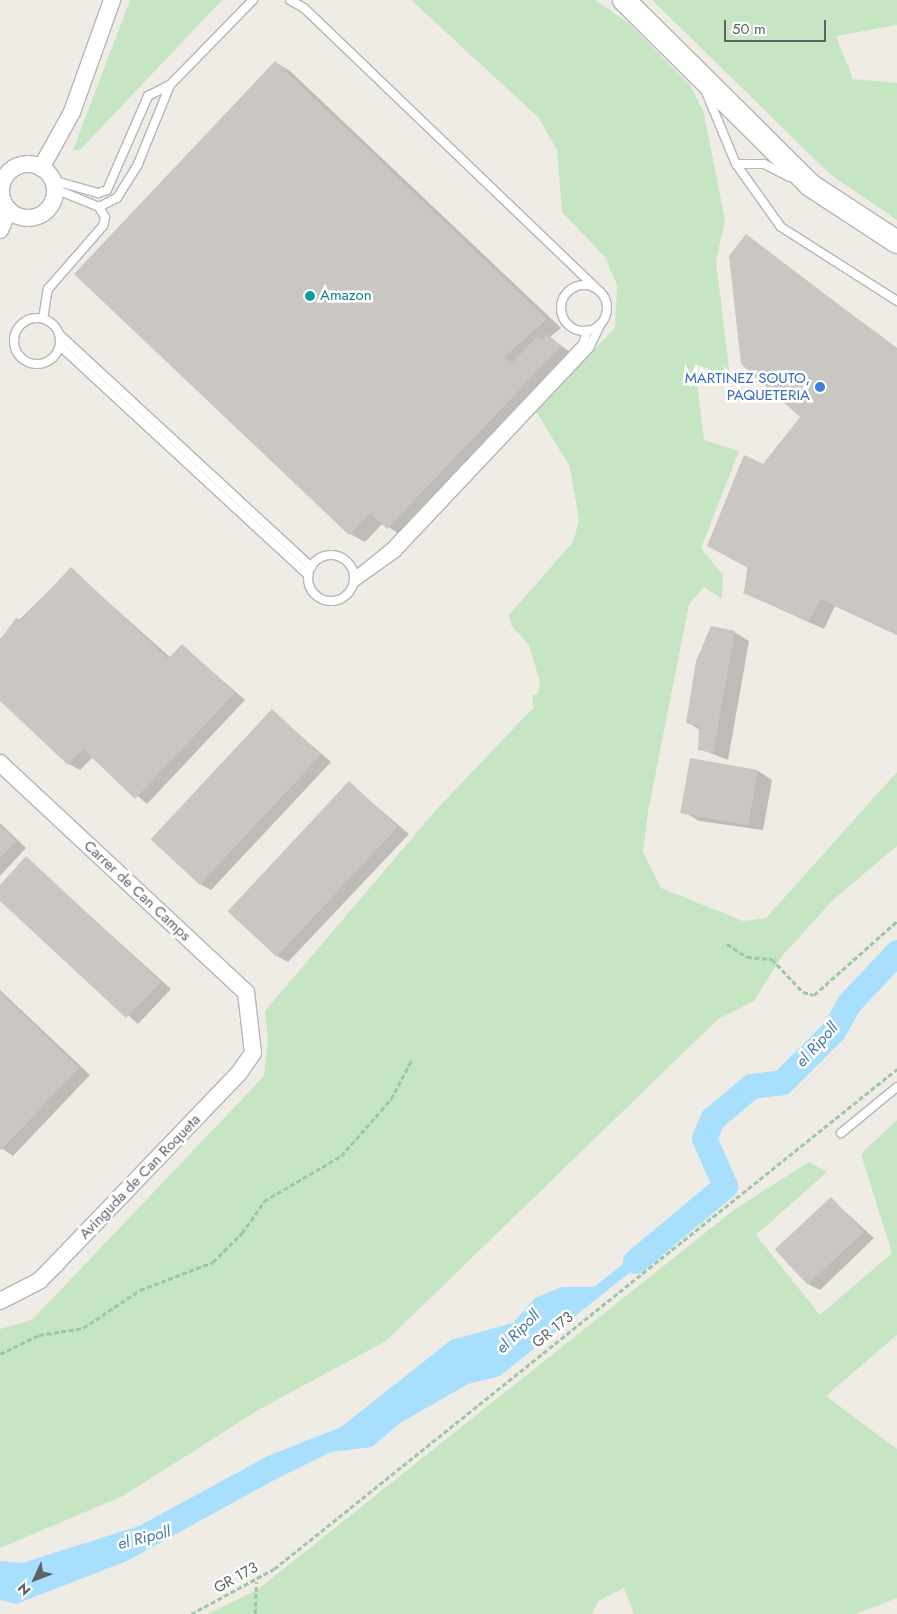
<!DOCTYPE html>
<style>
body{margin:0}
#map{position:relative;width:897px;height:1614px;overflow:hidden;background:#efece6;font-family:Jost,sans-serif}
div>[style]{position:absolute}
.green>*{inset:0;background:#c6e6c3}
.water>*{inset:0;background:#a8dffd}
.shadow>*{inset:0;background:#0003}
.river>*{height:25px;margin:-12.5px;padding:0 12.5px;transform-origin:12.5px;border-radius:12.5px;background:#a8dffd}
.building>*{inset:0;background:#cac7c3;transform-origin:0 0}
.path>*{height:2.5px;margin-top:-1.25px;transform-origin:0;background:repeating-linear-gradient(90deg,#9dc7a6 0 5px,transparent 0 7.5px)}
.roads{filter:drop-shadow(1px 0 #b3b7ba) drop-shadow(-1px 0 #b3b7ba) drop-shadow(0 1px #b3b7ba) drop-shadow(0 -1px #b3b7ba)}
.lane>*{height:8px;margin:-4px;padding:0 4px;transform-origin:4px;border-radius:4px;background:#fff}
.lane>.ring{margin:-4px;padding:0;box-sizing:content-box;background:none;border:8px solid #fff;border-radius:50%}
.street>*{height:16px;margin:-8px;padding:0 8px;transform-origin:8px;border-radius:8px;background:#fff}
.street>.ring{margin:-8px;padding:0;box-sizing:content-box;background:none;border:16px solid #fff;border-radius:50%}
.secondary>*{height:22px;margin:-11px;padding:0 11px;transform-origin:11px;border-radius:11px;background:#fff}
.dots>*{width:14px;height:14px;translate:-50% -50%;box-sizing:border-box;border:2px solid #fff;border-radius:50%}
span{translate:-50% -50%;white-space:nowrap;text-align:center;line-height:1.15;-webkit-text-stroke:5px #fff;paint-order:stroke}
.culture-label{font-size:15px;color:#0d838f}
.left{translate:0 -50%;text-align:left}
.shop-label{font-size:15px;color:#366cbe}
.right{translate:-100% -50%;text-align:right}
.street-label{font-size:15px;color:#5d6266}
.water-label{font-size:16px;color:#417ba7;font-style:italic}
.north{position:absolute;left:10px;top:1554px;width:50px;height:50px;-webkit-text-stroke:4px #fff;paint-order:stroke;rotate:227deg;font-size:14px;font-weight:700;line-height:20px;text-align:center;color:#5d6266}
.north::after{content:'';display:block;margin:auto;width:18px;height:22px;background:#5d6266;clip-path:polygon(50% 0,100% 100%,50% 72%,0 100%)}
.scale{position:absolute;left:724px;top:20px;width:102px;height:22px;box-sizing:border-box;border:2px solid #5d6266;border-top:0;padding-left:6px;font-size:15px;line-height:18px;white-space:nowrap;color:#5d6266;-webkit-text-stroke:4px #fff;paint-order:stroke}
</style>
<div id="map">
<div class="green">
<i style="clip-path:polygon(130px 0,222px 0,80px 150px,73px 150px)"></i>
<i style="clip-path:polygon(411px 0,595px 0,628px 23px,690px 85px,704px 113px,725px 221px,716px 261px,730px 377px,695px 364px,704px 440px,739px 451px,701px 548px,723px 575px,722px 599px,704px 587px,689px 604px,648px 812px,643px 852px,661px 888px,743px 921px,766px 918px,897px 772px,897px 846px,833px 900px,782px 956px,754px 1001px,717px 1020px,386px 1341px,260px 1409px,123px 1496px,0 1548px,0 1329px,32px 1320px,264px 1076px,268px 1038px,265px 1011px,436px 810px,533px 708px,533px 695px,538px 694px,540px 682px,529px 645px,511px 625px,509px 615px,573px 542px,579px 521px,570px 467px,536px 411px,615px 328px,617px 285px,605px 257px,562px 212px,557px 150px,539px 118px)"></i>
<i style="clip-path:polygon(652px 0,897px 0,897px 25px,836px 36px,853px 79px,897px 83px,897px 220px,831px 175px)"></i>
<i style="clip-path:polygon(897px 1120px,897px 1335px,826px 1396px,897px 1449px,897px 1598px,856px 1614px,634px 1614px,624px 1588px,598px 1601px,592px 1614px,207px 1614px,257px 1590px,735px 1209px,809px 1162px,827px 1172px,756px 1235px,820px 1315px,892px 1253px,861px 1154px)"></i>
</div>
<div class="water">
<i style="clip-path:polygon(656px 1238px,660px 1244px,633px 1270px,500px 1376px,468px 1384px,400px 1423px,372px 1447px,331px 1452px,278px 1478px,127px 1561px,16px 1604px,0 1600px,0 1561px,22px 1563px,139px 1526px,268px 1456px,341px 1427px,451px 1340px,513px 1323px,535px 1298px,562px 1287px,594px 1287px)"></i>
</div>
<div class="shadow">
<i style="clip-path:polygon(275px 62px,290px 71px,561px 328px,550px 337px,575px 356px,403px 537px,383px 523px,365px 542px,350px 534px)"></i>
<i style="clip-path:polygon(746px 236px,897px 348px,897px 635px,835px 606px,824px 629px,744px 593px,763px 465px,802px 417px)"></i>
<i style="clip-path:polygon(71px 569px,171px 658px,183px 646px,245px 700px,147px 804px,93px 757px,80px 770px,69px 764px,0 699px,0 639px)"></i>
<i style="clip-path:polygon(734px 632px,749px 641px,728px 760px,700px 749px,700px 730px,687px 722px)"></i>
<i style="clip-path:polygon(272px 711px,331px 762px,211px 890px,200px 884px)"></i>
<i style="clip-path:polygon(758px 771px,772px 780px,763px 830px,699px 821px,684px 812px)"></i>
<i style="clip-path:polygon(349px 783px,409px 834px,288px 962px,277px 956px)"></i>
<i style="clip-path:polygon(0 823px,26px 848px,0 876px)"></i>
<i style="clip-path:polygon(26px 858px,171px 989px,138px 1024px,0 899px,0 887px)"></i>
<i style="clip-path:polygon(0 990px,90px 1075px,13px 1156px,0 1147px)"></i>
<i style="clip-path:polygon(831px 1199px,874px 1238px,820px 1290px,808px 1284px)"></i>
</div>
<div class="river">
<i style="left:635px;top:1261px;width:117px;rotate:-39.8deg"></i>
<i style="left:725px;top:1186px;width:52px;rotate:-113.6deg"></i>
<i style="left:704px;top:1138px;width:21px;rotate:-67deg"></i>
<i style="left:712px;top:1119px;width:51px;rotate:-40.2deg"></i>
<i style="left:751px;top:1086px;width:31px;rotate:-7deg"></i>
<i style="left:782px;top:1082px;width:72px;rotate:-45deg"></i>
<i style="left:833px;top:1031px;width:32px;rotate:-60deg"></i>
<i style="left:849px;top:1003px;width:70px;rotate:-46.7deg"></i>
</div>
<div class="building">
<i style="clip-path:polygon(275px 61px,547px 319px,504px 357px,511px 364px,538px 336px,542px 340px,547px 334px,561px 346px,387px 529px,370px 513px,349px 535px,74px 274px)"></i>
<i style="clip-path:polygon(746px 234px,897px 349px,897px 635px,820px 599px,809px 621px,743px 593px,750px 569px,707px 546px,744px 455px,763px 464px,800px 417px,741px 364px,729px 256px)"></i>
<i style="clip-path:polygon(71px 567px,168px 659px,182px 644px,235px 693px,135px 799px,83px 749px,68px 765px,0 701px,0 640px,16px 618px,22px 620px)"></i>
<i style="clip-path:polygon(711px 626px,735px 631px,713px 753px,698px 750px,699px 726px,686px 723px,696px 661px)"></i>
<i style="left:272px;top:709px;width:67px;height:178px;rotate:43deg"></i>
<i style="left:690px;top:758px;width:69px;height:56px;rotate:10deg"></i>
<i style="left:349px;top:781px;width:67px;height:178px;rotate:43deg"></i>
<i style="clip-path:polygon(0 826px,16px 841px,0 858px)"></i>
<i style="clip-path:polygon(26px 856px,161px 982px,126px 1018px,0 901px,0 885px)"></i>
<i style="clip-path:polygon(0 992px,79px 1068px,1px 1150px,0 1149px)"></i>
<i style="left:831px;top:1197px;width:48px;height:77px;rotate:47deg"></i>
</div>
<div class="path">
<i style="left:727px;top:944px;width:24px;rotate:33deg"></i>
<i style="left:747px;top:957px;width:25px;rotate:5deg"></i>
<i style="left:772px;top:959px;width:45px;rotate:46.8deg"></i>
<i style="left:803px;top:992px;width:11px;rotate:15deg"></i>
<i style="left:814px;top:995px;width:111px;rotate:-41.7deg"></i>
<i style="left:0;top:1354px;width:43px;rotate:-26deg"></i>
<i style="left:39px;top:1335px;width:45px;rotate:-9deg"></i>
<i style="left:83px;top:1328px;width:69px;rotate:-33.7deg"></i>
<i style="left:140px;top:1290px;width:78px;rotate:-21deg"></i>
<i style="left:213px;top:1262px;width:41px;rotate:-45deg"></i>
<i style="left:242px;top:1233px;width:39px;rotate:-55deg"></i>
<i style="left:264px;top:1201px;width:89px;rotate:-30.3deg"></i>
<i style="left:341px;top:1156px;width:76px;rotate:-48.7deg"></i>
<i style="left:391px;top:1099px;width:43px;rotate:-62.2deg"></i>
<i style="left:191px;top:1614px;width:94px;rotate:-28.5deg"></i>
<i style="left:274px;top:1569px;width:799px;rotate:-38.75deg"></i>
<i style="left:255px;top:1614px;width:32px;rotate:-88deg"></i>
</div>
<div class="roads">
<div class="lane">
<i style="left:290px;top:0;width:16px;rotate:30deg"></i>
<i style="left:304px;top:8px;width:403px;rotate:43.8deg"></i>
<i style="left:706px;top:92px;width:78px;rotate:67.4deg"></i>
<i style="left:736px;top:164px;width:77px;rotate:54.5deg"></i>
<i style="left:781px;top:227px;width:138px;rotate:32.5deg"></i>
<i style="left:736px;top:164px;width:28px"></i>
<i style="left:764px;top:164px;width:29px;rotate:27deg"></i>
<i style="left:52px;top:180px;width:48px;rotate:15.8deg"></i>
<i style="left:98px;top:193px;width:9px;rotate:-18deg"></i>
<i style="left:107px;top:190px;width:103px;rotate:-66.4deg"></i>
<i style="left:148px;top:96px;width:25px;rotate:-27deg"></i>
<i style="left:0;top:187px;width:1px"></i>
<i style="left:55px;top:189px;width:48px;rotate:22.2deg"></i>
<i style="left:99px;top:207px;width:20px;rotate:-27deg"></i>
<i style="left:117px;top:198px;width:40px;rotate:-58deg"></i>
<i style="left:138px;top:164px;width:85px;rotate:-67.9deg"></i>
<i style="left:170px;top:85px;width:119px;rotate:-45.7deg"></i>
<i class="ring" style="left:561px;top:285px;width:38px;height:38px"></i>
<i class="ring" style="left:14px;top:318px;width:38px;height:38px"></i>
<i style="left:43px;top:319px;width:30px;rotate:-81deg"></i>
<i style="left:48px;top:289px;width:84px;rotate:-48.9deg"></i>
<i style="left:103px;top:226px;width:9px;rotate:-77deg"></i>
<i style="left:105px;top:217px;width:12px;rotate:-121deg"></i>
<i style="left:60px;top:335px;width:342px;rotate:42.7deg"></i>
<i style="left:60px;top:346px;width:338px;rotate:42.7deg"></i>
<i class="ring" style="left:308px;top:555px;width:38px;height:38px"></i>
<i style="left:355px;top:576px;width:45px;rotate:-38.7deg"></i>
<i style="left:390px;top:548px;width:281px;rotate:-46.6deg"></i>
<i style="left:583px;top:344px;width:14px;rotate:-73deg"></i>
<i style="left:354px;top:583px;width:52px;rotate:-35.5deg"></i>
<i style="left:396px;top:553px;width:282px;rotate:-46.7deg"></i>
<i style="left:589px;top:348px;width:25px;rotate:-64deg"></i>
<i style="left:841px;top:1133px;width:72px;rotate:-39.4deg"></i>
</div>
<div class="street">
<i class="ring" style="left:1px;top:164px;width:38px;height:38px"></i>
<i style="left:41px;top:168px;width:64px;rotate:-61deg"></i>
<i style="left:72px;top:112px;width:119px;rotate:-70.3deg"></i>
<i style="left:0;top:230px;width:22px;rotate:-66deg"></i>
<i style="left:0;top:763px;width:336px;rotate:43deg"></i>
<i style="left:246px;top:992px;width:61px;rotate:83.5deg"></i>
<i style="left:253px;top:1053px;width:24px;rotate:125deg"></i>
<i style="left:239px;top:1073px;width:263px;rotate:133.8deg"></i>
<i style="left:57px;top:1263px;width:25px;rotate:135deg"></i>
<i style="left:39px;top:1281px;width:44px;rotate:152.9deg"></i>
</div>
<div class="secondary">
<i style="left:624px;top:0;width:262px;rotate:44.8deg"></i>
<i style="left:810px;top:185px;width:104px;rotate:33.2deg"></i>
</div>
</div>
<div class="dots">
<i style="left:310px;top:296px;background:#0f9aa8"></i>
<i style="left:820px;top:387px;background:#3f7fe0"></i>
</div>
<div class="culture-label">
<span class="left" style="left:320px;top:296px">Amazon</span>
</div>
<div class="shop-label">
<span class="right" style="left:810px;top:387px">MARTINEZ SOUTO,<br>PAQUETERIA</span>
</div>
<div class="street-label">
<span style="left:137px;top:891px;rotate:43deg">Carrer de Can Camps</span>
<span style="left:140px;top:1177px;rotate:-46deg">Avinguda de Can Roqueta</span>
<span style="left:553px;top:1330px;rotate:-39deg">GR 173</span>
<span style="left:236px;top:1578px;rotate:-29deg">GR 173</span>
</div>
<div class="water-label">
<span style="left:817px;top:1045px;rotate:-48deg">el Ripoll</span>
<span style="left:518px;top:1332px;rotate:-45deg">el Ripoll</span>
<span style="left:144px;top:1538px;rotate:-14deg">el Ripoll</span>
</div>
<div class="north">N</div>
<div class="scale">50 m</div>
</div>
